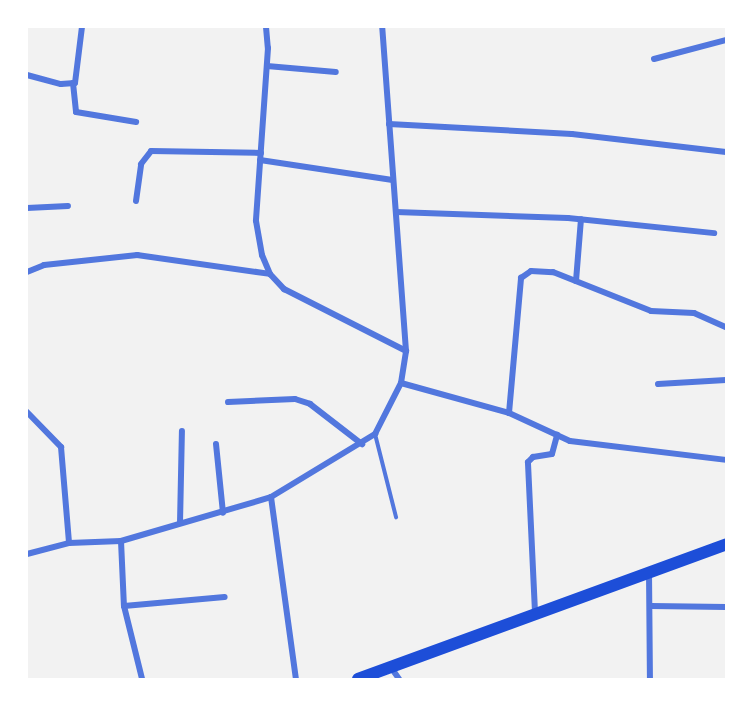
<!DOCTYPE html>
<style>
body{margin:0}
#map{position:relative;width:753px;height:706px;overflow:hidden;background:#f2f2f2;font-family:"Source Sans 3",sans-serif}
div>[style]{position:absolute}
.service>*{height:4px;margin:-2px;padding:0 2px;transform-origin:2px;border-radius:2px;background:#5277de}
.minor>*{height:6px;margin:-3px;padding:0 3px;transform-origin:3px;border-radius:3px;background:#5277de}
.secondary>*{height:12px;margin:-6px;padding:0 6px;transform-origin:6px;border-radius:6px;background:#1d4ed8}
span{translate:-50% -50%;white-space:nowrap;text-align:center;line-height:1.15;-webkit-text-stroke:6px #fff;paint-order:stroke}
.frame{position:absolute;inset:0;border:28px solid #fff;pointer-events:none}
</style>
<div id="map">
<div class="service">
<i style="left:375px;top:434px;width:86px;rotate:75.8deg"></i>
</div>
<div class="minor">
<i style="left:266px;top:27px;width:21px;rotate:85deg"></i>
<i style="left:268px;top:48px;width:173px;rotate:94deg"></i>
<i style="left:256px;top:221px;width:35px;rotate:80deg"></i>
<i style="left:262px;top:255px;width:21px;rotate:67deg"></i>
<i style="left:270px;top:274px;width:21px;rotate:47deg"></i>
<i style="left:284px;top:289px;width:137px;rotate:26.9deg"></i>
<i style="left:654px;top:59px;width:74px;rotate:-14.8deg"></i>
<i style="left:267px;top:66px;width:69px;rotate:5deg"></i>
<i style="left:27px;top:75px;width:35px;rotate:15deg"></i>
<i style="left:61px;top:84px;width:14px;rotate:-4deg"></i>
<i style="left:75px;top:83px;width:56px;rotate:-82.9deg"></i>
<i style="left:73px;top:83px;width:29px;rotate:84deg"></i>
<i style="left:76px;top:112px;width:61px;rotate:9.5deg"></i>
<i style="left:389px;top:124px;width:183px;rotate:3.1deg"></i>
<i style="left:572px;top:134px;width:155px;rotate:6.7deg"></i>
<i style="left:260px;top:160px;width:134px;rotate:8.6deg"></i>
<i style="left:136px;top:201px;width:37px;rotate:-82deg"></i>
<i style="left:141px;top:164px;width:16px;rotate:-52deg"></i>
<i style="left:151px;top:151px;width:110px;rotate:1deg"></i>
<i style="left:27px;top:208px;width:41px;rotate:-2.8deg"></i>
<i style="left:396px;top:212px;width:172px;rotate:2deg"></i>
<i style="left:568px;top:218px;width:147px;rotate:5.9deg"></i>
<i style="left:27px;top:272px;width:18px;rotate:-22deg"></i>
<i style="left:44px;top:265px;width:94px;rotate:-6.1deg"></i>
<i style="left:137px;top:255px;width:134px;rotate:8.1deg"></i>
<i style="left:576px;top:281px;width:62px;rotate:-85.4deg"></i>
<i style="left:401px;top:383px;width:112px;rotate:15.5deg"></i>
<i style="left:509px;top:413px;width:67px;rotate:24.7deg"></i>
<i style="left:570px;top:441px;width:157px;rotate:6.9deg"></i>
<i style="left:658px;top:384px;width:68px;rotate:-3.4deg"></i>
<i style="left:228px;top:402px;width:67px;rotate:-2.6deg"></i>
<i style="left:295px;top:399px;width:16px;rotate:18deg"></i>
<i style="left:310px;top:404px;width:66px;rotate:37.6deg"></i>
<i style="left:27px;top:412px;width:49px;rotate:45.8deg"></i>
<i style="left:61px;top:447px;width:96px;rotate:85.2deg"></i>
<i style="left:509px;top:413px;width:136px;rotate:-84.9deg"></i>
<i style="left:521px;top:278px;width:12px;rotate:-35deg"></i>
<i style="left:531px;top:271px;width:22px;rotate:3deg"></i>
<i style="left:553px;top:272px;width:105px;rotate:21.7deg"></i>
<i style="left:651px;top:311px;width:43px;rotate:2.7deg"></i>
<i style="left:694px;top:313px;width:35px;rotate:24deg"></i>
<i style="left:216px;top:444px;width:69px;rotate:84.2deg"></i>
<i style="left:271px;top:497px;width:184px;rotate:82.2deg"></i>
<i style="left:180px;top:523px;width:92px;rotate:-88.8deg"></i>
<i style="left:121px;top:541px;width:65px;rotate:87.4deg"></i>
<i style="left:124px;top:606px;width:75px;rotate:76.1deg"></i>
<i style="left:27px;top:554px;width:43px;rotate:-14.7deg"></i>
<i style="left:69px;top:543px;width:52px;rotate:-2.2deg"></i>
<i style="left:121px;top:541px;width:156px;rotate:-16.3deg"></i>
<i style="left:271px;top:497px;width:122px;rotate:-31.2deg"></i>
<i style="left:375px;top:434px;width:57px;rotate:-63deg"></i>
<i style="left:401px;top:383px;width:32px;rotate:-81deg"></i>
<i style="left:406px;top:351px;width:325px;rotate:-94.2deg"></i>
<i style="left:649px;top:572px;width:107px;rotate:89.5deg"></i>
<i style="left:124px;top:606px;width:101px;rotate:-5.1deg"></i>
<i style="left:651px;top:606px;width:75px;rotate:0.8deg"></i>
<i style="left:535px;top:612px;width:150px;rotate:-92.7deg"></i>
<i style="left:528px;top:462px;width:7px;rotate:-45deg"></i>
<i style="left:533px;top:457px;width:19px;rotate:-9deg"></i>
<i style="left:552px;top:454px;width:20px;rotate:-75deg"></i>
<i style="left:390px;top:666px;width:16px;rotate:55deg"></i>
</div>
<div class="secondary">
<i style="left:358px;top:679px;width:392px;rotate:-20.1deg"></i>
</div>
<div class="frame"></div>
</div>
